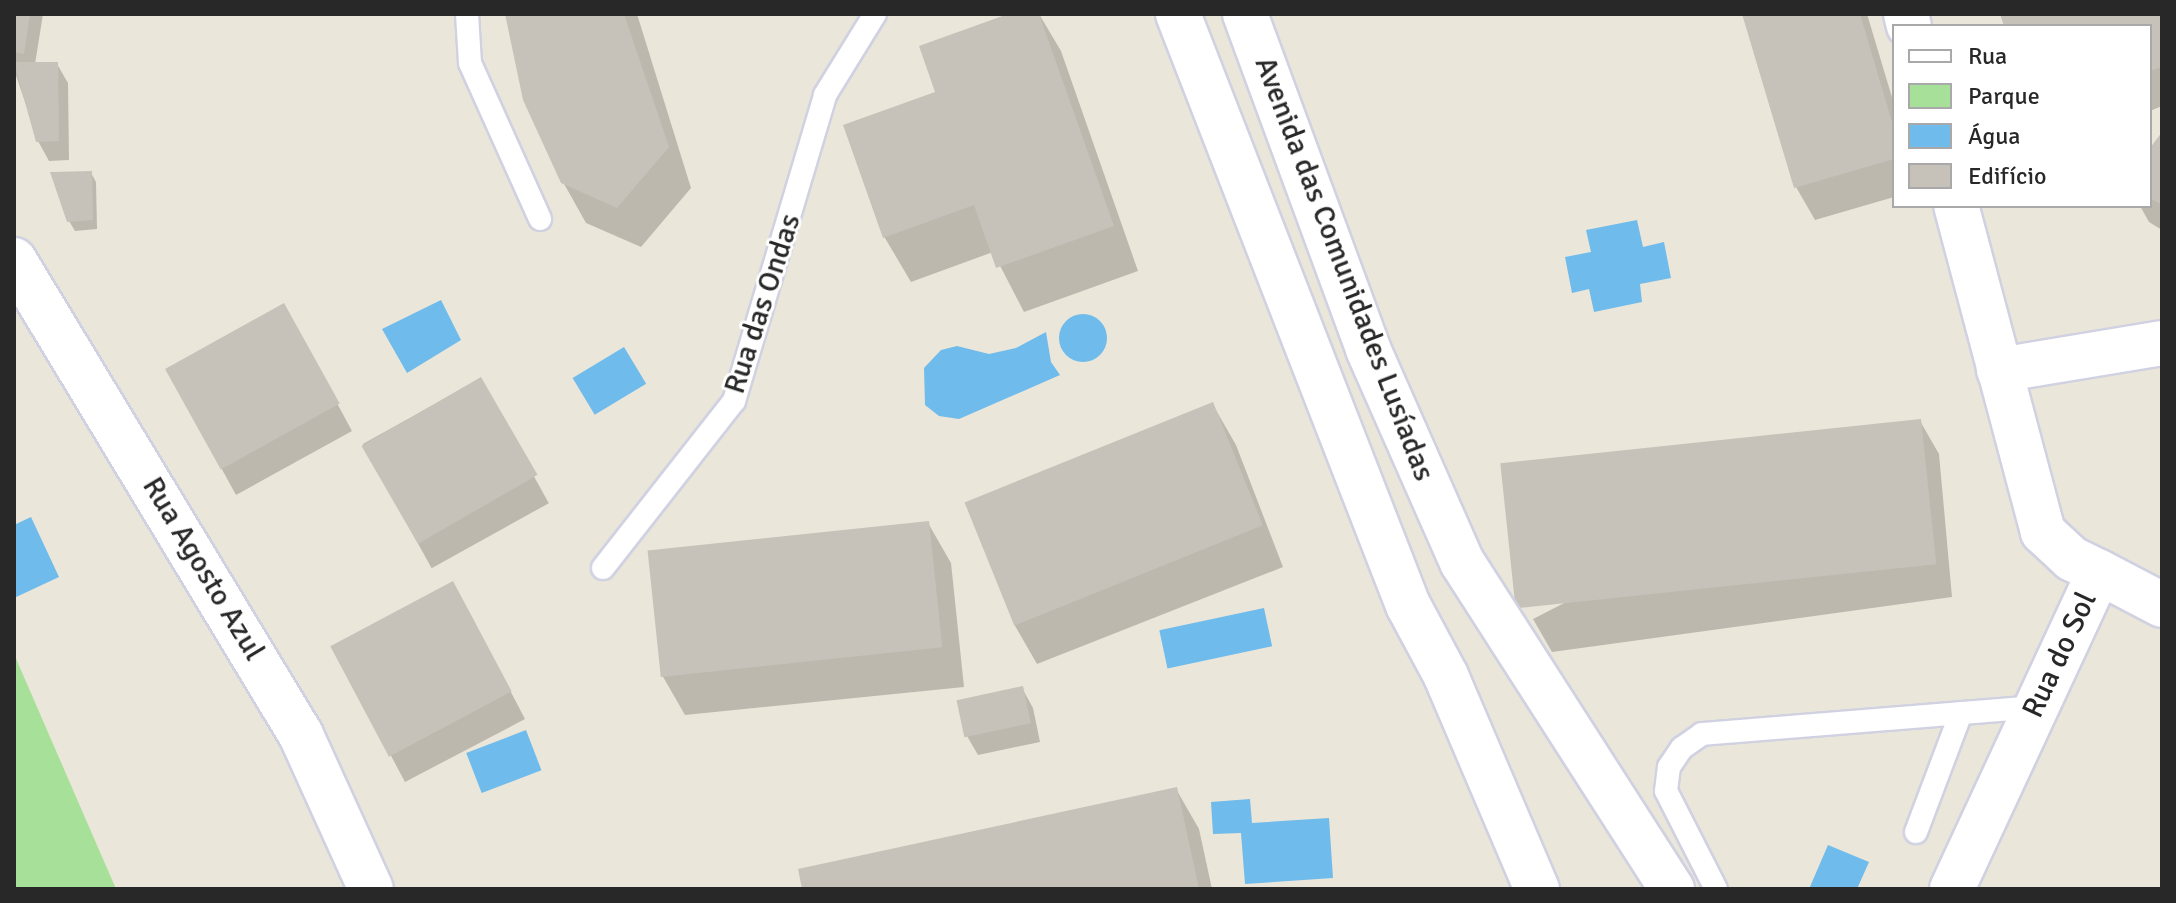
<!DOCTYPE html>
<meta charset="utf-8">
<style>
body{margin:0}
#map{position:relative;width:2176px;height:903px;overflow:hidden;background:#ebe6da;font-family:Signika,sans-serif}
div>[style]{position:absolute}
.green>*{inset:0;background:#a7e098}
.water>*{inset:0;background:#6fbbeb;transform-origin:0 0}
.round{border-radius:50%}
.shadow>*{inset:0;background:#0003;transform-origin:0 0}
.building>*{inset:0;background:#c6c2ba;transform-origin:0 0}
.roads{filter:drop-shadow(2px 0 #d0d1e1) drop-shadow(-2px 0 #d0d1e1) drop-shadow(0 2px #d0d1e1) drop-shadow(0 -2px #d0d1e1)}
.lane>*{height:22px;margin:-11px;padding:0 11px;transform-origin:11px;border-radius:11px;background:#fff}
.street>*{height:44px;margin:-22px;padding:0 22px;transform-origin:22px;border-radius:22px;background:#fff}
.secondary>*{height:44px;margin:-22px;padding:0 22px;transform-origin:22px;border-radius:22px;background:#fff}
span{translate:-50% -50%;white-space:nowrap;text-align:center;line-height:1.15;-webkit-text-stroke:6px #fff;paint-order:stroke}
.street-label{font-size:30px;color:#282828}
.frame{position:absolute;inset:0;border:16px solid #282828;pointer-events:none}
.legend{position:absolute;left:1892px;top:24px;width:260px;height:184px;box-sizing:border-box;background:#fff;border:2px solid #a9a9a9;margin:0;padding:10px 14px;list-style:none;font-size:24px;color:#282828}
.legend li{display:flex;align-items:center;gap:16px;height:40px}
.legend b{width:40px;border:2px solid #a9a9a9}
</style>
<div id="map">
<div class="green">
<i style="clip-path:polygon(14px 654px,116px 889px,14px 889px)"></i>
</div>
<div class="water">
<i style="clip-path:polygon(1637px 220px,1643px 247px,1664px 242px,1671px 278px,1640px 284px,1642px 302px,1594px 312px,1589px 289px,1572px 293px,1565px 257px,1591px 252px,1586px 230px)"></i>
<i style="clip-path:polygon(441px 300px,461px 340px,407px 373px,382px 329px)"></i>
<i class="round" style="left:1059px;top:314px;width:48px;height:48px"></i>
<i style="clip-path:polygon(1046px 332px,1051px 362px,1060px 375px,959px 419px,939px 416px,925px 405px,924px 368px,941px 350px,957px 346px,989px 354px,1016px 348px)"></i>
<i style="left:624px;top:347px;width:43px;height:60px;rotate:59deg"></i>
<i style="clip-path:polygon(31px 517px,59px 577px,14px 598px,14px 525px)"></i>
<i style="left:1264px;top:608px;width:39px;height:107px;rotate:78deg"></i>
<i style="left:526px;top:730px;width:43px;height:64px;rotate:69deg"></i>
<i style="clip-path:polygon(1250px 799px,1252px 823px,1329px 818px,1333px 878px,1245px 884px,1241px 833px,1213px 834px,1211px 802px)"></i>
<i style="clip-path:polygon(1828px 845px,1869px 862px,1857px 889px,1809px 889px)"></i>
</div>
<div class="shadow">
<i style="clip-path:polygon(14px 14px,43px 14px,35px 64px,57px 64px,68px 83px,69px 160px,49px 161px,38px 141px,14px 69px)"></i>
<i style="clip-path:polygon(508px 14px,637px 14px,691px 188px,641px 247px,586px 223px,563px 182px)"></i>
<i style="clip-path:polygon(1014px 14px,1039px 14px,1061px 51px,1138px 271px,1024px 312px,993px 252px,911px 282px,885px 238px,846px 126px,938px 93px)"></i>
<i style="clip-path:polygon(1744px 14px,1867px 14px,1894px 104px,1894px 197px,1815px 220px,1796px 187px)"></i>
<i style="clip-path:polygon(2002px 14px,2162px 14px,2162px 106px,2150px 111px,2150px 26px,2006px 26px)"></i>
<i style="clip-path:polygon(2162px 136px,2162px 230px,2149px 222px,2140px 206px,2150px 206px,2150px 151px)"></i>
<i style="clip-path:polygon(91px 173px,96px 182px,97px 229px,75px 231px,69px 221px)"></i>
<i style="clip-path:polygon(299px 333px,352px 431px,236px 495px,167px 369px)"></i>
<i style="left:480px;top:379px;width:142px;height:134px;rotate:61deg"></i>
<i style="clip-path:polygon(1213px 405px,1236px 445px,1283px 567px,1037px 664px,1014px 624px)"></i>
<i style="clip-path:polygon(1920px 421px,1939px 454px,1952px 597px,1552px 652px,1533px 619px)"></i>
<i style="clip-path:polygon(928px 523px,951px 563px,964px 687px,685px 715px,662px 675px)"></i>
<i style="clip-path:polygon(468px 610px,525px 719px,405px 782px,333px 647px)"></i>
<i style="clip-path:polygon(1022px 688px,1033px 708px,1040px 742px,978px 755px,967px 736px)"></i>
<i style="clip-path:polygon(1176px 789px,1199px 829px,1212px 889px,804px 889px)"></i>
</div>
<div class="building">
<i style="clip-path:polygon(14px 14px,30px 14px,24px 54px,14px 52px)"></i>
<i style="clip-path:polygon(505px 14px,624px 14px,669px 147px,617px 208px,561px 183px,523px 100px)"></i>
<i style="clip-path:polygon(1008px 14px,1039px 14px,1114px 226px,996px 268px,974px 205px,883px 238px,843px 125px,935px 92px,919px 46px)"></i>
<i style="clip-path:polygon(1742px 14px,1860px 14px,1894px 129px,1894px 159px,1794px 188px)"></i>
<i style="clip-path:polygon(2000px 14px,2162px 14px,2162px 67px,2150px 71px,2150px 26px,2004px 26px)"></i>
<i style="clip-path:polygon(14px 62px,58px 62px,59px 141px,36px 142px)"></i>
<i style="clip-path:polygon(2162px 132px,2162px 205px,2150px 198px,2150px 148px)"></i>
<i style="clip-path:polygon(92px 171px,93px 220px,67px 222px,50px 172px)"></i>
<i style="left:284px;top:303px;width:115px;height:136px;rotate:61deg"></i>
<i style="left:481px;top:377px;width:113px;height:138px;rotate:60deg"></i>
<i style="left:1213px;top:402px;width:133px;height:268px;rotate:68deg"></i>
<i style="left:1921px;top:419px;width:146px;height:423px;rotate:84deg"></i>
<i style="left:929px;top:521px;width:127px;height:283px;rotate:84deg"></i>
<i style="left:453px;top:581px;width:125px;height:139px;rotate:62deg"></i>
<i style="left:1023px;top:686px;width:38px;height:68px;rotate:78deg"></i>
<i style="clip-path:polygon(1177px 787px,1199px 889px,802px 889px,798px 869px)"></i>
</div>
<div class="roads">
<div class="lane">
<i style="left:467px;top:14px;width:49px;rotate:86.5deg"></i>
<i style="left:470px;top:63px;width:171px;rotate:65.8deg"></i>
<i style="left:603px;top:568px;width:212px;rotate:-51.9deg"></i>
<i style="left:734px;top:401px;width:319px;rotate:-73.4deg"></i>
<i style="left:825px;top:95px;width:95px;rotate:-58.3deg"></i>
<i style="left:1916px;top:832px;width:127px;rotate:-69.3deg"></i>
<i style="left:1716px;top:889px;width:110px;rotate:-117deg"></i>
<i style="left:1666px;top:791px;width:24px;rotate:-83deg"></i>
<i style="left:1669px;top:767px;width:23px;rotate:-56deg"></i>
<i style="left:1682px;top:748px;width:24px;rotate:-35deg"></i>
<i style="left:1702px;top:734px;width:334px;rotate:-4.6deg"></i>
</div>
<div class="street">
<i style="left:1906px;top:14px;width:12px;rotate:76deg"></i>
<i style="left:14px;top:260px;width:555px;rotate:58.86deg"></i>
<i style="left:301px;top:735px;width:169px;rotate:65.6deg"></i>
<i style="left:1999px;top:370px;width:165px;rotate:-9.4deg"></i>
<i style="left:2099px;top:572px;width:71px;rotate:27.6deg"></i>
<i style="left:1952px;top:889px;width:349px;rotate:-65.1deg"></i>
<i style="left:2099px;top:572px;width:30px;rotate:-154deg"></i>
<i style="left:2072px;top:559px;width:40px;rotate:-137deg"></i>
<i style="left:2043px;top:532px;width:337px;rotate:-104.9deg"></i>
</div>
<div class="secondary">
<i style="left:1178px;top:14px;width:634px;rotate:68.74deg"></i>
<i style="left:1408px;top:605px;width:81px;rotate:61.8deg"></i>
<i style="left:1446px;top:676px;width:232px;rotate:66.9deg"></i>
<i style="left:1245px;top:14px;width:357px;rotate:69.8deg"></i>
<i style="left:1368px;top:349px;width:233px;rotate:66.2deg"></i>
<i style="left:1462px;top:562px;width:389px;rotate:57.3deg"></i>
</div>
</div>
<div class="street-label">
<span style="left:1344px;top:269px;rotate:69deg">Avenida das Comunidades Lusíadas</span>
<span style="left:763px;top:304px;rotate:-72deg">Rua das Ondas</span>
<span style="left:203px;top:569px;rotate:59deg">Rua Agosto Azul</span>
<span style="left:2060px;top:655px;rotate:-65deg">Rua do Sol</span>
</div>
<div class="frame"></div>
<ul class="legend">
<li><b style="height:10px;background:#fff"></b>Rua</li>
<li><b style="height:22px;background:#a7e098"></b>Parque</li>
<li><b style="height:22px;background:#6fbbeb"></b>Água</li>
<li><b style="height:22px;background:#c6c2ba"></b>Edifício</li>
</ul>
</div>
